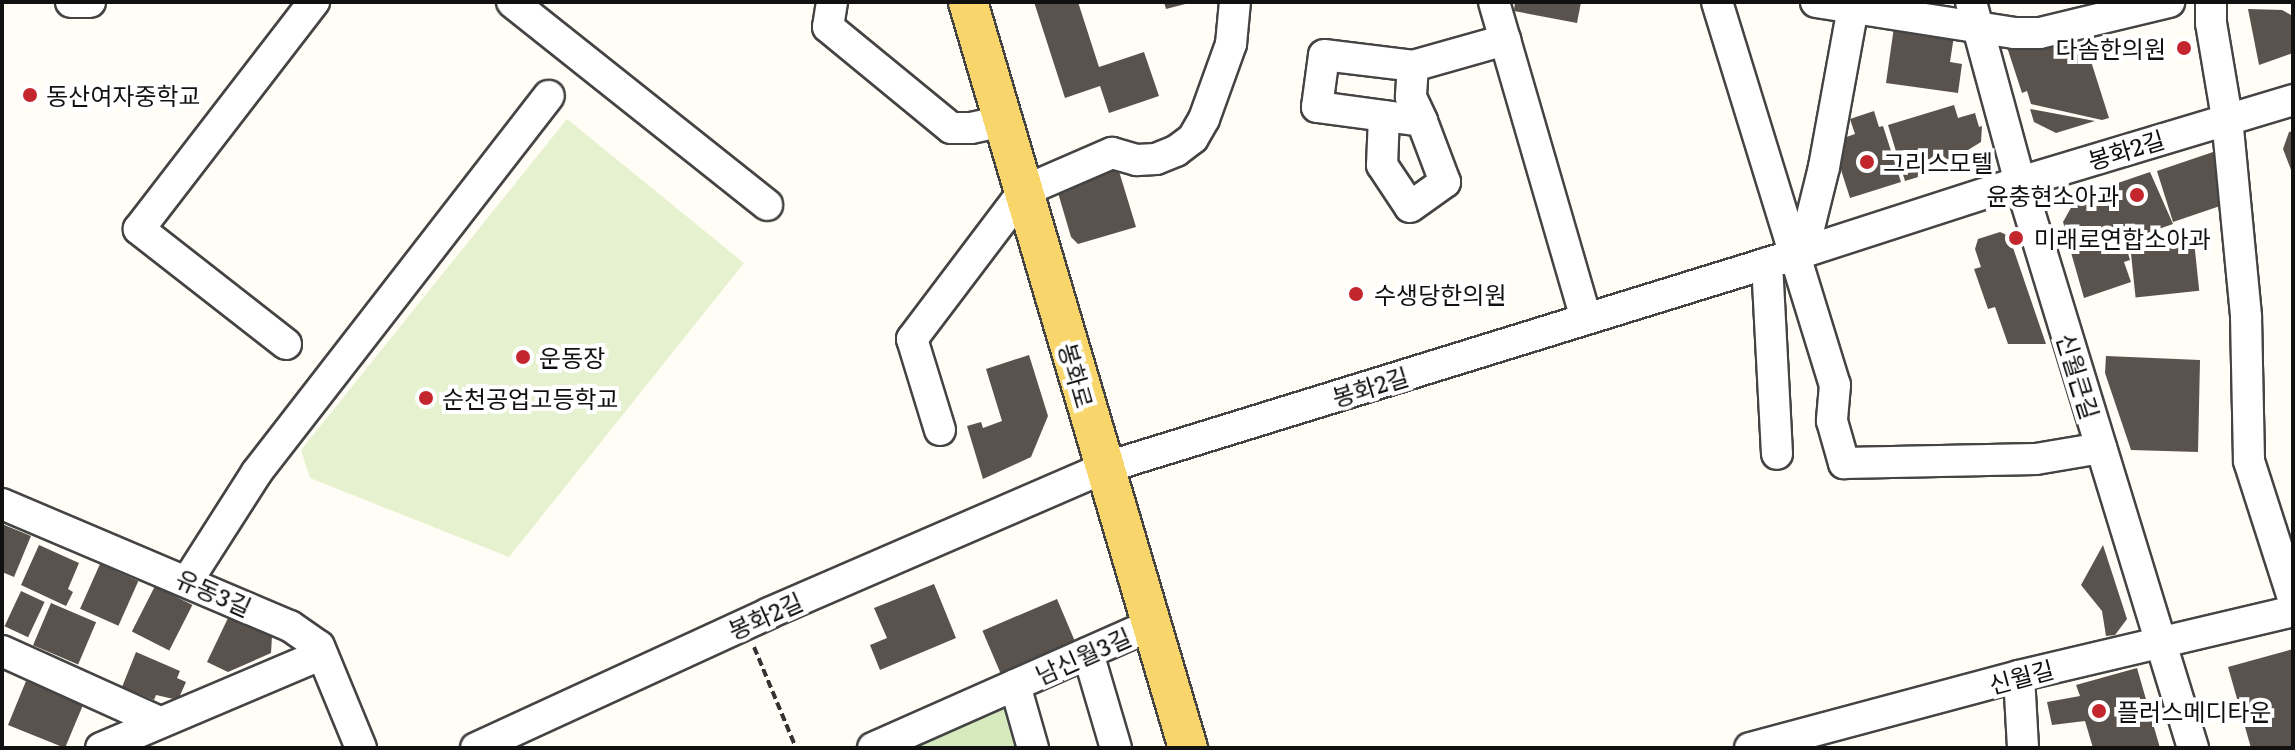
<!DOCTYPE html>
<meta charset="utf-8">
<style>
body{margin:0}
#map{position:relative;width:2295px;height:750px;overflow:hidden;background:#fffdf5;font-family:Literata,"Noto Sans KR",serif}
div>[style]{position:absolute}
.green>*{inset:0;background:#d5ebbd}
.pitch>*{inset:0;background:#e6f2cf}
.building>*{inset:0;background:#5a524d;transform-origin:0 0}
.path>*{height:4px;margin-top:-2px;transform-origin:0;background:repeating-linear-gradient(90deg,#333 0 8px,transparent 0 12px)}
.roads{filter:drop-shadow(2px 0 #444) drop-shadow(-2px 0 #444) drop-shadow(0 2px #444) drop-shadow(0 -2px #444)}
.minor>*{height:30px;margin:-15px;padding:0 15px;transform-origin:15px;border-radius:15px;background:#fff}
.major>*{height:38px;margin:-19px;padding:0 19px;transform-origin:19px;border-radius:19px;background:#f9d66b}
.dots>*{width:22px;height:22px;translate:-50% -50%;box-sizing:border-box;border:4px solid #fff;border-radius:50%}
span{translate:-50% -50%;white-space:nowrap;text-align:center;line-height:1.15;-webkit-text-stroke:8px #fff;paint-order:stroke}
.poi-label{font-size:24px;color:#111}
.right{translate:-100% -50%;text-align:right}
.left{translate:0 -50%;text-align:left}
.street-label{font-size:24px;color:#111}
.frame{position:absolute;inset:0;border:4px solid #111;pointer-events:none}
</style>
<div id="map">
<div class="green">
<i style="clip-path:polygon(1010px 699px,1025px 748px,899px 748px)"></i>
</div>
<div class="pitch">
<i style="clip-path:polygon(567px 119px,744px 263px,509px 557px,310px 478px,301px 450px)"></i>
</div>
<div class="building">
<i style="clip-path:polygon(1034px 2px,1078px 2px,1099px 67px,1144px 52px,1159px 96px,1109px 113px,1100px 86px,1065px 98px)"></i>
<i style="clip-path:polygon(1164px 2px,1189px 2px,1189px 3px,1166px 9px)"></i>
<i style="clip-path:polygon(1515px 2px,1581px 2px,1577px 23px,1514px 11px)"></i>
<i style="clip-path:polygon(2248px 9px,2282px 10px,2293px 16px,2293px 53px,2259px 65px)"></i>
<i style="clip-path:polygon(1894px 27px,1954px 36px,1950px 62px,1962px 64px,1958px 93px,1886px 83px)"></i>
<i style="clip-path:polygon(2083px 36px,2109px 118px,2102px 120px,2031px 104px,2027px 91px,2022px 93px,2006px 44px)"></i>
<i style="clip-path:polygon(1954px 105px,1958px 118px,1975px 113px,1979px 127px,1982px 126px,1981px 142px,1968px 150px,1971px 161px,1905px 181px,1888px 125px)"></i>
<i style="clip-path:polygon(2030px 109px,2095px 121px,2056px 133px,2034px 122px)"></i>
<i style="clip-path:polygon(1874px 111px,1879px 127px,1883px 126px,1901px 182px,1850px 198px,1832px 142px,1855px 134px,1850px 119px)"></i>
<i style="clip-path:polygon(2293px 131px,2293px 175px,2283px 149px,2289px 132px)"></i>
<i style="clip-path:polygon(2222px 149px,2226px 204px,2173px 222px,2157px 171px)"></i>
<i style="clip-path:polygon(1118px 168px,1136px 227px,1078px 244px,1071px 237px,1056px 186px)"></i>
<i style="clip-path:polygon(2150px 172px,2173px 224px,2124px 241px,2121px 234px,2105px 240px,2068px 237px,2063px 222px,2077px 197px)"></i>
<i style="clip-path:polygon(2000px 232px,2009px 236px,2046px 344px,2008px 344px,1995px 307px,1988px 309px,1974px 269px,1981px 267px,1975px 249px,1978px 239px)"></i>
<i style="left:2194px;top:241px;width:50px;height:64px;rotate:84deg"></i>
<i style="clip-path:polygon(2068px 242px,2114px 246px,2125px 243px,2130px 260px,2124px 262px,2131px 282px,2084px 298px)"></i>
<i style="clip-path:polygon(1029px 355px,1048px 416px,1031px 457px,983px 479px,967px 426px,981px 422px,983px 428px,1002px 421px,986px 369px)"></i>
<i style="clip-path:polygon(2106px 356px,2200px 360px,2198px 452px,2131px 450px,2105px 373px)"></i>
<i style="clip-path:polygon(2px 524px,31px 536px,14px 577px,2px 572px)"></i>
<i style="clip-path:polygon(39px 545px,79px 563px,68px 589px,73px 592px,66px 606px,21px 585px)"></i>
<i style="clip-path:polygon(2103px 545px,2127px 619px,2115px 635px,2106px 636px,2102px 611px,2081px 585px)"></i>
<i style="left:100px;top:564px;width:42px;height:49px;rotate:24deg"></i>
<i style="clip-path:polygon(934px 584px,956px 638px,880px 670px,870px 645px,887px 638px,874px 608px)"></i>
<i style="left:155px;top:586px;width:42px;height:51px;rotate:27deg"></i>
<i style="left:21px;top:591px;width:26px;height:39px;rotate:25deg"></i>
<i style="left:1057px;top:599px;width:48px;height:81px;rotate:67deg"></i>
<i style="left:51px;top:603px;width:49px;height:46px;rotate:23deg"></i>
<i style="clip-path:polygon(228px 618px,272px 636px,271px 653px,228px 672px,207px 662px)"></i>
<i style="clip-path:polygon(2293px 649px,2293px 748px,2251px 748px,2228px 667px)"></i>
<i style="clip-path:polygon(136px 652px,180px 671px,177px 678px,186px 682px,178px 700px,156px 695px,154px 700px,122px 687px)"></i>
<i style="clip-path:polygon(2137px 668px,2160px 748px,2093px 748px,2085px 721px,2052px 725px,2047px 702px,2080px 696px,2076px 685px)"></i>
<i style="clip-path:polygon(26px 681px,50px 691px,53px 685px,63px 689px,60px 695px,83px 705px,65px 748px,8px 725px)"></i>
</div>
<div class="path">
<i style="left:754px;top:647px;width:109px;rotate:67.4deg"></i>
</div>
<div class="roads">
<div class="minor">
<i style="left:71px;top:2px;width:19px"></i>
<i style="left:512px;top:2px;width:326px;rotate:38.5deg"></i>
<i style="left:832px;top:2px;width:25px;rotate:99deg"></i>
<i style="left:828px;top:27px;width:159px;rotate:39.4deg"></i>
<i style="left:951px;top:128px;width:20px"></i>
<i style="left:971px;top:128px;width:33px;rotate:-12deg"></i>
<i style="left:1494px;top:2px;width:330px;rotate:73.8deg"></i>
<i style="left:1717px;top:2px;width:401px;rotate:72.9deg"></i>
<i style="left:1835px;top:385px;width:36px;rotate:95deg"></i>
<i style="left:1832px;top:421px;width:44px;rotate:74.1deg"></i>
<i style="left:1844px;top:463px;width:192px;rotate:-1.2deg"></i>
<i style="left:2036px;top:459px;width:66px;rotate:-9.6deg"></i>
<i style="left:1816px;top:2px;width:200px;rotate:8.9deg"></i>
<i style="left:2014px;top:33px;width:26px"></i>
<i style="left:2040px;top:33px;width:133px;rotate:-13.5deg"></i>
<i style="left:1971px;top:2px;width:187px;rotate:74.8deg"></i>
<i style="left:2020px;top:182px;width:592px;rotate:73deg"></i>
<i style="left:2211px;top:2px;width:21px;rotate:90deg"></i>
<i style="left:2211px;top:23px;width:96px;rotate:80.4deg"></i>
<i style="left:2227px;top:118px;width:200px;rotate:84.5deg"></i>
<i style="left:2246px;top:317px;width:144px;rotate:88.8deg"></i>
<i style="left:2249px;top:461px;width:144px;rotate:72.2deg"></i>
<i style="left:1413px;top:66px;width:31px;rotate:94deg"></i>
<i style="left:1411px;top:97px;width:26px;rotate:65deg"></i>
<i style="left:1422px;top:121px;width:106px;rotate:-172.4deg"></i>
<i style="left:1317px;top:107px;width:52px;rotate:-82.3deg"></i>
<i style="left:1324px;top:55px;width:90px;rotate:7deg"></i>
<i style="left:1413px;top:66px;width:96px;rotate:-15.8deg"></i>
<i style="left:1384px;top:116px;width:49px;rotate:92.3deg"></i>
<i style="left:1382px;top:165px;width:50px;rotate:56.3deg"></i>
<i style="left:1410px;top:207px;width:43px;rotate:-35.5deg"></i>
<i style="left:1445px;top:182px;width:65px;rotate:-110.7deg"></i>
<i style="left:1803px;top:252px;width:88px;rotate:-76.1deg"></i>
<i style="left:1824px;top:167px;width:168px;rotate:-79.7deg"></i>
<i style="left:1767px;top:263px;width:191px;rotate:87deg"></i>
<i style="left:286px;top:344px;width:187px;rotate:-142deg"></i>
<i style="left:139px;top:229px;width:287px;rotate:-52.4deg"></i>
<i style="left:940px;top:430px;width:95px;rotate:-107.1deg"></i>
<i style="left:912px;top:339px;width:186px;rotate:-52.9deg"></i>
<i style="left:1024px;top:191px;width:96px;rotate:-23.4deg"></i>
<i style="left:1112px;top:153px;width:26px;rotate:16deg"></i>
<i style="left:1137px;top:160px;width:19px;rotate:-3deg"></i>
<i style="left:1156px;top:159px;width:22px;rotate:-22deg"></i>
<i style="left:1176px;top:151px;width:21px;rotate:-37deg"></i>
<i style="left:1193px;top:138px;width:22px;rotate:-60deg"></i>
<i style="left:1204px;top:119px;width:80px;rotate:-70.2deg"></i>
<i style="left:1231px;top:44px;width:42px;rotate:-84.6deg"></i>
<i style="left:2px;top:504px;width:313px;rotate:23deg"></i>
<i style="left:290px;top:626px;width:35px;rotate:35deg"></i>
<i style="left:319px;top:646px;width:110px;rotate:67.6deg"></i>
<i style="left:188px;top:580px;width:128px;rotate:-57.4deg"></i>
<i style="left:257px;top:472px;width:476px;rotate:-52.2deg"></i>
<i style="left:2px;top:651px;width:172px;rotate:24.3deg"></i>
<i style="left:1088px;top:653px;width:99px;rotate:73.6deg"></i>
<i style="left:2019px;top:676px;width:72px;rotate:86.8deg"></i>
<i style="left:1015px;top:685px;width:66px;rotate:74.1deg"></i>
<i style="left:101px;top:748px;width:240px;rotate:-23deg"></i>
<i style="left:476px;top:748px;width:323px;rotate:-24.7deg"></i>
<i style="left:769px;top:613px;width:365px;rotate:-23.4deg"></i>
<i style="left:1104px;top:468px;width:722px;rotate:-17.16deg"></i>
<i style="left:1794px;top:255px;width:237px;rotate:-17.9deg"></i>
<i style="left:2020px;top:182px;width:285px;rotate:-16.7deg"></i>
<i style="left:873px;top:748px;width:304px;rotate:-23.9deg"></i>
<i style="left:1750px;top:748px;width:278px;rotate:-15deg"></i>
<i style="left:2019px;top:676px;width:282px;rotate:-13.3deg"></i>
</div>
<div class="major">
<i style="left:968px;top:2px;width:778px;rotate:73.57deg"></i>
</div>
</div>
<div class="dots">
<i style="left:2184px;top:48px;background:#c4262e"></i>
<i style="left:30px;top:95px;background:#c4262e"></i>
<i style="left:1867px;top:162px;background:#c4262e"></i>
<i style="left:2137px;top:195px;background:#c4262e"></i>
<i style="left:2016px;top:238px;background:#c4262e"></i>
<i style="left:1356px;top:294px;background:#c4262e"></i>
<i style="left:523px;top:357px;background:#c4262e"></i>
<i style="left:426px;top:398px;background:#c4262e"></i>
<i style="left:2099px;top:711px;background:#c4262e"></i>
</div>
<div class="poi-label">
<span class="right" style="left:2166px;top:48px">다솜한의원</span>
<span class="left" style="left:46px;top:95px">동산여자중학교</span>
<span class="left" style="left:1883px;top:162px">그리스모텔</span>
<span class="right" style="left:2119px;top:195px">윤충현소아과</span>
<span class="left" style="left:2034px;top:238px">미래로연합소아과</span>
<span class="left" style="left:1374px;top:294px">수생당한의원</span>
<span class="left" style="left:539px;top:357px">운동장</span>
<span class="left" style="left:442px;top:398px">순천공업고등학교</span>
<span class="left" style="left:2117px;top:711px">플러스메디타운</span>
</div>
<div class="street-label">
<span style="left:2126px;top:149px;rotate:-17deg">봉화2길</span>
<span style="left:1077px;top:375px;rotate:74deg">봉화로</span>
<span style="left:2079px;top:376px;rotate:73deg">신월큰길</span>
<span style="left:1370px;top:386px;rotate:-17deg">봉화2길</span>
<span style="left:214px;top:592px;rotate:24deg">유동3길</span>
<span style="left:765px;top:615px;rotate:-24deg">봉화2길</span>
<span style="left:1083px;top:655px;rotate:-24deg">남신월3길</span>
<span style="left:2021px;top:676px;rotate:-15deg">신월길</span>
</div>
<div class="frame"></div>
</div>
